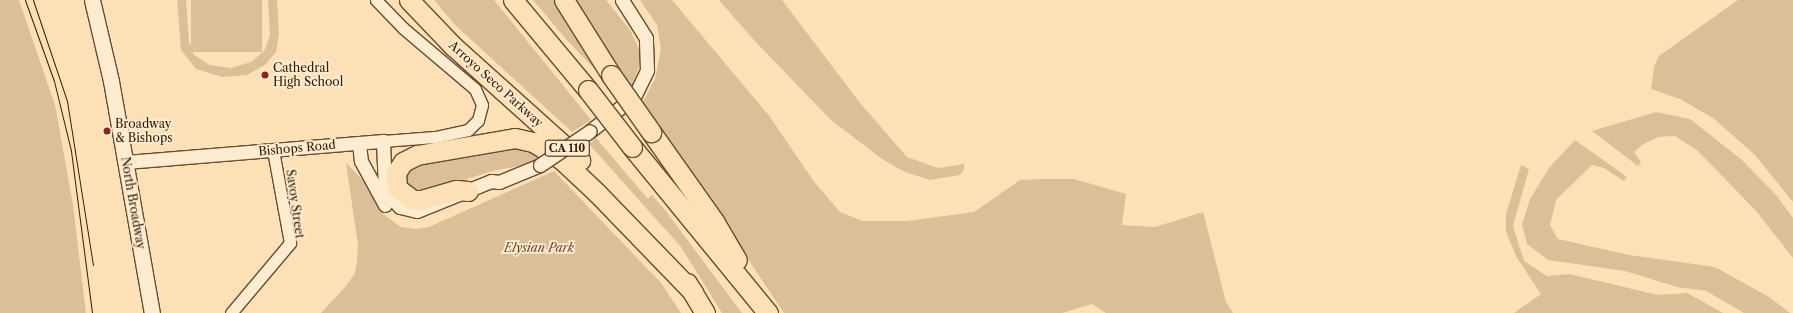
<!DOCTYPE html>
<style>
body{margin:0}
#map{position:relative;width:1793px;height:313px;overflow:hidden;background:#fde1b6;font-family:"Libre Caslon Text",serif}
div>[style]{position:absolute}
.green>*{inset:0;background:#dbbf98;transform-origin:0 0}
.roads{filter:drop-shadow(1px 0 #674c30) drop-shadow(-1px 0 #674c30) drop-shadow(0 1px #674c30) drop-shadow(0 -1px #674c30)}
.minor>*{height:11px;margin:-5.5px;padding:0 5.5px;transform-origin:5.5px;border-radius:5.5px;background:#feecd0}
.tertiary>*{height:13px;margin:-6.5px;padding:0 6.5px;transform-origin:6.5px;border-radius:6.5px;background:#feecd0}
.secondary>*{height:15px;margin:-7.5px;padding:0 7.5px;transform-origin:7.5px;border-radius:7.5px;background:#feecd0}
.motorway>*{height:19px;margin:-9.5px;padding:0 9.5px;transform-origin:9.5px;border-radius:9.5px;background:#fde1b6}
.tram>*{height:1px;margin:-0.5px;padding:0 0.5px;transform-origin:0.5px;border-radius:0.5px;background:#351a03}
.bridges{filter:drop-shadow(1px 0 #674c30) drop-shadow(-1px 0 #674c30) drop-shadow(0 1px #674c30) drop-shadow(0 -1px #674c30)}
.tertiary-bridge>*{height:13px;margin:-6.5px;padding:0 6.5px;transform-origin:6.5px;border-radius:6.5px;background:#feecd0}
.motorway-bridge>*{height:19px;margin:-9.5px;padding:0 9.5px;transform-origin:9.5px;border-radius:9.5px;background:#fde1b6}
.dots>*{width:11px;height:11px;translate:-50% -50%;box-sizing:border-box;border:2px solid #feecd0;border-radius:50%}
span{translate:-50% -50%;white-space:nowrap;text-align:center;line-height:1.15;-webkit-text-stroke:3.5px #feecd0;paint-order:stroke}
.shield-label span{padding:1px 3px;background:#feecd0;border:1px solid;border-radius:3px;-webkit-text-stroke-width:0}
.shield-label{font-size:11px;color:#351a03;font-weight:700}
.poi-label{font-size:12px;color:#351a03}
.left{translate:0 -50%;text-align:left}
.street-label{font-size:12px;color:#351a03}
.park-label{font-size:12px;color:#674c30;font-style:italic}
</style>
<div id="map">
<div class="green">
<i style="clip-path:polygon(0 0,19px 0,55px 105px,73px 205px,86px 313px,0 313px)"></i>
<i style="clip-path:polygon(177px 0,186px 0,189px 41px,194px 55px,210px 65px,231px 68px,251px 62px,265px 50px,270px 35px,268px 0,277px 0,279px 34px,276px 52px,265px 65px,247px 75px,222px 77px,196px 69px,181px 50px)"></i>
<i style="left:191px;top:0;width:71px;height:52px"></i>
<i style="clip-path:polygon(434px 0,494px 0,591px 120px,572px 132px,455px 25px)"></i>
<i style="clip-path:polygon(533px 0,558px 0,604px 79px,565px 38px)"></i>
<i style="clip-path:polygon(573px 0,606px 0,630px 30px,639px 49px,639px 67px,631px 89px)"></i>
<i style="clip-path:polygon(640px 0,672px 0,770px 117px,815px 183px,840px 212px,863px 221px,907px 221px,974px 212px,1020px 180px,1041px 179px,1074px 179px,1126px 194px,1122px 225px,1155px 227px,1203px 212px,1226px 302px,1233px 313px,1106px 313px,1092px 304px,1062px 313px,784px 313px,643px 102px,655px 79px,661px 49px,657px 25px)"></i>
<i style="clip-path:polygon(719px 0,782px 0,860px 103px,907px 157px,938px 168px,964px 164px,964px 170px,960px 175px,930px 180px,905px 172px,882px 159px,831px 120px,751px 37px)"></i>
<i style="clip-path:polygon(1738px 0,1793px 0,1793px 202px,1755px 155px,1713px 118px,1680px 99px,1651px 89px,1654px 67px,1659px 56px)"></i>
<i style="clip-path:polygon(1656px 112px,1690px 119px,1742px 160px,1777px 196px,1793px 218px,1793px 258px,1757px 212px,1698px 151px,1675px 136px,1658px 137px,1642px 145px,1634px 152px,1641px 162px,1638px 166px,1592px 131px)"></i>
<i style="clip-path:polygon(596px 138px,648px 199px,652px 195px,665px 210px,742px 313px,722px 313px,681px 247px,589px 144px)"></i>
<i style="clip-path:polygon(1575px 140px,1627px 177px,1624px 181px,1604px 168px,1592px 165px,1556px 200px,1550px 225px,1558px 239px,1629px 255px,1715px 267px,1769px 297px,1790px 313px,1744px 313px,1706px 291px,1677px 287px,1625px 271px,1548px 260px,1527px 244px,1522px 224px,1530px 199px,1549px 168px)"></i>
<i style="clip-path:polygon(523px 144px,544px 154px,526px 165px,496px 170px,415px 195px,404px 189px,402px 177px,407px 168px)"></i>
<i style="clip-path:polygon(346px 163px,364px 181px,383px 214px,401px 227px,416px 229px,429px 227px,554px 171px,661px 283px,681px 313px,321px 313px,346px 286px,355px 273px,357px 261px,358px 245px)"></i>
<i style="clip-path:polygon(1521px 165px,1529px 169px,1513px 226px,1524px 261px,1547px 276px,1569px 274px,1658px 295px,1687px 293px,1723px 313px,1514px 313px,1541px 294px,1517px 258px,1506px 232px,1506px 214px)"></i>
</div>
<div class="roads">
<div class="minor">
<i style="left:376px;top:0;width:39px;rotate:46deg"></i>
<i style="left:403px;top:28px;width:94px;rotate:40.3deg"></i>
<i style="left:475px;top:89px;width:17px;rotate:66deg"></i>
<i style="left:482px;top:105px;width:16px;rotate:105deg"></i>
<i style="left:478px;top:120px;width:14px;rotate:135deg"></i>
<i style="left:468px;top:130px;width:35px;rotate:168deg"></i>
<i style="left:434px;top:137px;width:51px;rotate:175.5deg"></i>
<i style="left:231px;top:313px;width:92px;rotate:-49.9deg"></i>
<i style="left:290px;top:243px;width:95px;rotate:-100.4deg"></i>
</div>
<div class="tertiary">
<i style="left:590px;top:131px;width:56px;rotate:-37.7deg"></i>
<i style="left:634px;top:97px;width:30px;rotate:-64deg"></i>
<i style="left:647px;top:70px;width:32px;rotate:-92deg"></i>
<i style="left:646px;top:38px;width:45px;rotate:-122.3deg"></i>
<i style="left:359px;top:143px;width:18px;rotate:84deg"></i>
<i style="left:361px;top:161px;width:50px;rotate:61.4deg"></i>
<i style="left:126px;top:162px;width:258px;rotate:-4.7deg"></i>
<i style="left:383px;top:141px;width:50px;rotate:87.7deg"></i>
<i style="left:385px;top:191px;width:22px;rotate:47deg"></i>
<i style="left:400px;top:207px;width:17px;rotate:13deg"></i>
<i style="left:417px;top:211px;width:80px;rotate:-22.1deg"></i>
<i style="left:491px;top:181px;width:8px;rotate:7deg"></i>
<i style="left:499px;top:182px;width:44px;rotate:-22.5deg"></i>
</div>
<div class="secondary">
<i style="left:92px;top:0;width:83px;rotate:76.8deg"></i>
<i style="left:111px;top:81px;width:236px;rotate:80deg"></i>
</div>
<div class="motorway">
<i style="left:409px;top:0;width:64px;rotate:46.3deg"></i>
<i style="left:453px;top:46px;width:171px;rotate:41.9deg"></i>
<i style="left:513px;top:0;width:117px;rotate:50.2deg"></i>
<i style="left:564px;top:0;width:89px;rotate:57.9deg"></i>
<i style="left:651px;top:132px;width:109px;rotate:54.7deg"></i>
<i style="left:714px;top:221px;width:45px;rotate:59.5deg"></i>
<i style="left:632px;top:147px;width:215px;rotate:50.7deg"></i>
<i style="left:468px;top:191px;width:12px;rotate:-175deg"></i>
<i style="left:456px;top:190px;width:35px;rotate:164deg"></i>
<i style="left:422px;top:200px;width:9px;rotate:180deg"></i>
<i style="left:413px;top:200px;width:20px;rotate:-143deg"></i>
<i style="left:397px;top:188px;width:15px;rotate:-94deg"></i>
<i style="left:396px;top:173px;width:13px;rotate:-58deg"></i>
<i style="left:403px;top:162px;width:16px;rotate:-27deg"></i>
<i style="left:417px;top:155px;width:99px;rotate:-9.8deg"></i>
<i style="left:515px;top:138px;width:18px;rotate:13deg"></i>
<i style="left:533px;top:142px;width:34px;rotate:32deg"></i>
<i style="left:562px;top:160px;width:48px;rotate:43.3deg"></i>
<i style="left:597px;top:193px;width:138px;rotate:45.9deg"></i>
<i style="left:687px;top:283px;width:35px;rotate:59deg"></i>
</div>
</div>
<div class="tram">
<i style="left:25px;top:0;width:86px;rotate:70.3deg"></i>
<i style="left:54px;top:81px;width:72px;rotate:76.3deg"></i>
<i style="left:71px;top:151px;width:163px;rotate:82.6deg"></i>
<i style="left:33px;top:0;width:107px;rotate:71.4deg"></i>
<i style="left:67px;top:101px;width:166px;rotate:81deg"></i>
</div>
<div class="bridges">
<div class="tertiary-bridge">
<i style="left:540px;top:165px;width:60px;rotate:-34.2deg"></i>
</div>
<div class="motorway-bridge">
<i style="left:611px;top:75px;width:70px;rotate:54.9deg"></i>
<i style="left:588px;top:90px;width:72px;rotate:52.3deg"></i>
</div>
</div>
<div class="dots">
<i style="left:265px;top:75px;background:#8f2418"></i>
<i style="left:107px;top:131px;background:#8f2418"></i>
</div>
<div class="shield-label">
<span style="left:567px;top:148px">CA 110</span>
</div>
<div class="poi-label">
<span class="left" style="left:273px;top:75px">Cathedral<br>High School</span>
<span class="left" style="left:115px;top:131px">Broadway<br>&amp; Bishops</span>
</div>
<div class="street-label">
<span style="left:496px;top:84px;rotate:42deg">Arroyo Seco Parkway</span>
<span style="left:297px;top:148px;rotate:-5deg">Bishops Road</span>
<span style="left:133px;top:203px;rotate:80deg">North Broadway</span>
<span style="left:295px;top:204px;rotate:82deg">Savoy Street</span>
</div>
<div class="park-label">
<span style="left:539px;top:248px">Elysian Park</span>
</div>
</div>
